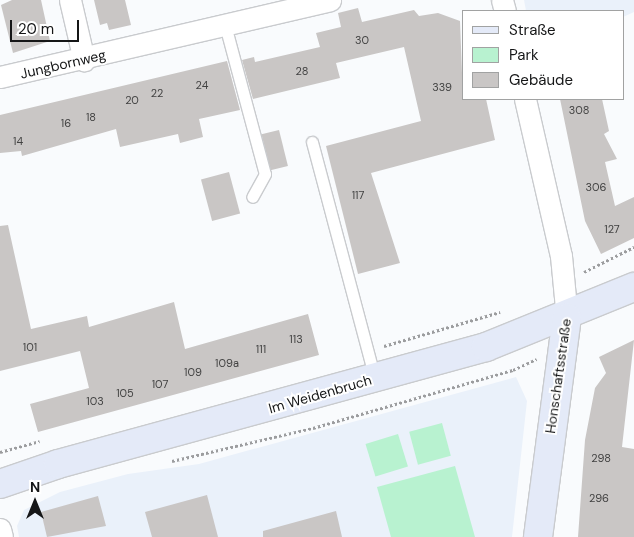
<!DOCTYPE html>
<meta charset="utf-8">
<style>
body{margin:0}
#map{position:relative;width:634px;height:537px;overflow:hidden;background:#f9fbfd;font-family:"DM Sans",sans-serif}
div>[style]{position:absolute}
.built>*{inset:0;background:#eaf1fa}
.green>*{inset:0;background:#b8f2d0;transform-origin:0 0}
.building>*{inset:0;background:#c9c6c5;transform-origin:0 0}
.path>*{height:3px;margin-top:-1.5px;transform-origin:0;background:repeating-linear-gradient(90deg,#9c9d9f 0 2.5px,transparent 0 5px)}
.roads{filter:drop-shadow(1px 0 #c9cbce) drop-shadow(-1px 0 #c9cbce) drop-shadow(0 1px #c9cbce) drop-shadow(0 -1px #c9cbce)}
.lane>*{height:11px;margin:-5.5px;padding:0 5.5px;transform-origin:5.5px;border-radius:5.5px;background:#fff}
.street>*{height:21px;margin:-10.5px;padding:0 10.5px;transform-origin:10.5px;border-radius:10.5px;background:#fff}
.secondary>*{height:28px;margin:-14px;padding:0 14px;transform-origin:14px;border-radius:14px;background:#e4eaf8}
span{translate:-50% -50%;white-space:nowrap;text-align:center;line-height:1.15;-webkit-text-stroke:4px #fff;paint-order:stroke}
.number-label{font-size:11px;color:#424242}
.number-label span{-webkit-text-stroke-width:0}
.street-label{font-size:14px;color:#151617}
.legend{position:absolute;left:462px;top:10px;width:162px;height:90px;box-sizing:border-box;background:#fff;border:1px solid #a1a2a2;margin:0;padding:6px 9px;list-style:none;font-size:15px;color:#151617}
.legend li{display:flex;align-items:center;gap:10px;height:25px}
.legend b{width:25px;border:1px solid #a1a2a2}
.north{position:absolute;left:10px;top:477px;width:50px;height:50px;-webkit-text-stroke:4px #fff;paint-order:stroke;rotate:0deg;font-size:14px;font-weight:700;line-height:20px;text-align:center;color:#151617}
.north::after{content:'';display:block;margin:auto;width:18px;height:22px;background:#151617;clip-path:polygon(50% 0,100% 100%,50% 72%,0 100%)}
.scale{position:absolute;left:10px;top:20px;width:69px;height:22px;box-sizing:border-box;border:2px solid #151617;border-top:0;padding-left:6px;font-size:15px;line-height:18px;white-space:nowrap;color:#151617;-webkit-text-stroke:4px #fff;paint-order:stroke}
</style>
<div id="map">
<div class="built">
<i style="clip-path:polygon(524px 0,634px 0,634px 12px,623px 17px,623px 11px,526px 11px)"></i>
<i style="clip-path:polygon(516px 377px,527px 401px,512px 537px,19px 537px,17px 526px,24px 510px,60px 492px,128px 474px,199px 464px)"></i>
</div>
<div class="green">
<i style="left:442px;top:423px;width:34px;height:34px;rotate:75deg"></i>
<i style="left:398px;top:434px;width:34px;height:34px;rotate:73deg"></i>
<i style="clip-path:polygon(455px 466px,475px 537px,391px 537px,377px 487px)"></i>
</div>
<div class="building">
<i style="clip-path:polygon(12px 0,41px 0,50px 41px,13px 53px,1px 5px)"></i>
<i style="clip-path:polygon(94px 0,125px 0,131px 25px,109px 30px,107px 23px,100px 25px)"></i>
<i style="clip-path:polygon(358px 8px,362px 22px,414px 10px,419px 16px,438px 13px,460px 21px,463px 99px,486px 99px,495px 140px,371px 173px,400px 263px,358px 274px,326px 146px,421px 121px,404px 47px,336px 63px,340px 78px,253px 99px,242px 60px,254px 57px,255px 62px,320px 47px,316px 33px,341px 27px,338px 13px)"></i>
<i style="clip-path:polygon(227px 61px,240px 110px,199px 119px,203px 137px,180px 143px,178px 134px,120px 147px,116px 129px,22px 156px,21px 151px,0 153px,0 115px)"></i>
<i style="clip-path:polygon(560px 99px,602px 99px,609px 131px,604px 134px,617px 159px,605px 162px,615px 206px,634px 197px,634px 238px,601px 254px,585px 221px)"></i>
<i style="left:279px;top:130px;width:37px;height:18px;rotate:76deg"></i>
<i style="left:229px;top:172px;width:43px;height:29px;rotate:75deg"></i>
<i style="clip-path:polygon(8px 225px,31px 329px,87px 316px,89px 327px,174px 302px,185px 349px,308px 314px,319px 355px,38px 432px,30px 404px,89px 388px,80px 351px,0 371px,0 226px)"></i>
<i style="clip-path:polygon(634px 340px,622px 447px,634px 449px,634px 537px,578px 537px,585px 440px,595px 388px,606px 373px,599px 357px)"></i>
<i style="clip-path:polygon(207px 495px,218px 537px,152px 537px,145px 512px)"></i>
<i style="clip-path:polygon(98px 496px,106px 526px,47px 537px,41px 512px)"></i>
<i style="clip-path:polygon(336px 511px,342px 537px,263px 537px,263px 531px)"></i>
</div>
<div class="path">
<i style="left:584px;top:272px;width:56px;rotate:-26.6deg"></i>
<i style="left:384px;top:346px;width:121px;rotate:-16.3deg"></i>
<i style="left:0;top:452px;width:41px;rotate:-15.4deg"></i>
<i style="left:172px;top:461px;width:145px;rotate:-13.2deg"></i>
<i style="left:313px;top:428px;width:208px;rotate:-16.2deg"></i>
<i style="left:513px;top:370px;width:26px;rotate:-25deg"></i>
</div>
<div class="roads">
<div class="lane">
<i style="left:225px;top:25px;width:154px;rotate:75deg"></i>
<i style="left:265px;top:174px;width:26px;rotate:119deg"></i>
<i style="left:312px;top:142px;width:244px;rotate:75.1deg"></i>
</div>
<div class="street">
<i style="left:70px;top:0;width:62px;rotate:76.9deg"></i>
<i style="left:502px;top:0;width:11px;rotate:75deg"></i>
<i style="left:0;top:77px;width:339px;rotate:-13.1deg"></i>
<i style="left:525px;top:99px;width:161px;rotate:77.1deg"></i>
<i style="left:561px;top:256px;width:62px;rotate:84.5deg"></i>
<i style="left:0;top:529px;width:8px;rotate:76deg"></i>
</div>
<div class="secondary">
<i style="left:0;top:484px;width:61px;rotate:-19deg"></i>
<i style="left:58px;top:464px;width:444px;rotate:-15.3deg"></i>
<i style="left:486px;top:347px;width:160px;rotate:-22.1deg"></i>
<i style="left:538px;top:537px;width:221px;rotate:-82.5deg"></i>
</div>
</div>
<div class="number-label">
<span style="left:362px;top:40px">30</span>
<span style="left:302px;top:71px">28</span>
<span style="left:202px;top:85px">24</span>
<span style="left:442px;top:87px">339</span>
<span style="left:157px;top:93px">22</span>
<span style="left:132px;top:100px">20</span>
<span style="left:579px;top:110px">308</span>
<span style="left:91px;top:117px">18</span>
<span style="left:66px;top:123px">16</span>
<span style="left:18px;top:141px">14</span>
<span style="left:596px;top:187px">306</span>
<span style="left:358px;top:195px">117</span>
<span style="left:612px;top:229px">127</span>
<span style="left:296px;top:339px">113</span>
<span style="left:30px;top:347px">101</span>
<span style="left:261px;top:349px">111</span>
<span style="left:227px;top:363px">109a</span>
<span style="left:193px;top:372px">109</span>
<span style="left:160px;top:384px">107</span>
<span style="left:125px;top:393px">105</span>
<span style="left:95px;top:401px">103</span>
<span style="left:601px;top:458px">298</span>
<span style="left:599px;top:498px">296</span>
</div>
<div class="street-label">
<span style="left:63px;top:64px;rotate:-13deg">Jungbornweg</span>
<span style="left:558px;top:376px;rotate:-82deg">Honschaftsstraße</span>
<span style="left:320px;top:394px;rotate:-16deg">Im Weidenbruch</span>
</div>
<ul class="legend">
<li><b style="height:6px;background:#e4eaf8"></b>Straße</li>
<li><b style="height:14px;background:#b8f2d0"></b>Park</li>
<li><b style="height:14px;background:#c9c6c5"></b>Gebäude</li>
</ul>
<div class="north">N</div>
<div class="scale">20 m</div>
</div>
